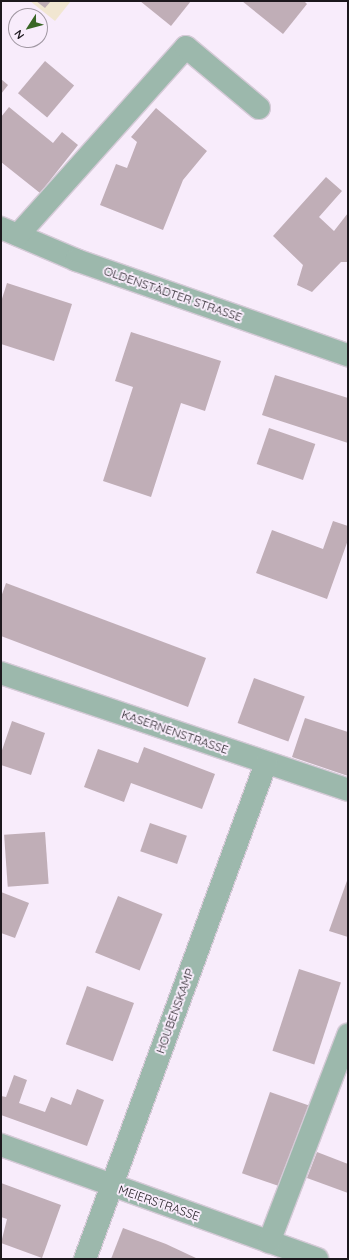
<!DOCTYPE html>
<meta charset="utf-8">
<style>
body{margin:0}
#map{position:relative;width:349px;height:1260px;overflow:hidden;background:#f8ecfb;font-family:Quicksand,sans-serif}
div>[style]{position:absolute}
.commercial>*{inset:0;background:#f1e6d1}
.building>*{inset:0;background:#c0aeb7;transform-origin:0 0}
.roads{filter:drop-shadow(1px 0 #d5cad7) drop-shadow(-1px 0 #d5cad7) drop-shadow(0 1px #d5cad7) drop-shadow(0 -1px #d5cad7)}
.minor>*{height:22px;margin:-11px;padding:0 11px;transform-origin:11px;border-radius:11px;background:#9cb8ac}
span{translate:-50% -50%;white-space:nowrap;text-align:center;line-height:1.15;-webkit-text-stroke:4px #f8ecfb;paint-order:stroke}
.street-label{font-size:12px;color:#1c181d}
.frame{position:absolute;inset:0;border:2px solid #1c181d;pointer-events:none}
.north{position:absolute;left:8px;top:8px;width:40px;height:40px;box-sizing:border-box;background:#f8ecfb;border:1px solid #a097a2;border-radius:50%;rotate:234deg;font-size:11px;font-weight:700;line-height:16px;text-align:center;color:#1c181d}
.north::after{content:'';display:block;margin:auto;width:14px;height:18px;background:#396625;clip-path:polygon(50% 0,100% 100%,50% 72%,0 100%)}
</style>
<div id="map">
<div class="commercial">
<i style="clip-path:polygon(30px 1px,71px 1px,55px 21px)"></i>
</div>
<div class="building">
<i style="clip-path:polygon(36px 1px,51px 1px,45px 8px)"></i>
<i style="clip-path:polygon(140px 1px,191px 1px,171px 26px)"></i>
<i style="clip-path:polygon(242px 1px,304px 1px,307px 4px,283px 34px)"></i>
<i style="left:45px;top:61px;width:38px;height:42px;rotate:40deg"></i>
<i style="clip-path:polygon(1px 79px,8px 85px,1px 94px)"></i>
<i style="clip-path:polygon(9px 107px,53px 143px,62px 132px,78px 145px,40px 193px,1px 162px,1px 117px)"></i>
<i style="clip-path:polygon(156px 108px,207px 151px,183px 180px,163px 230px,100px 205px,116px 164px,127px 168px,137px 142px,131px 137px)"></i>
<i style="clip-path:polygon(326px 177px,342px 191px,319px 217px,334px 231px,348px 213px,348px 262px,341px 262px,312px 292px,297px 285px,303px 265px,273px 236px)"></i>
<i style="clip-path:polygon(7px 283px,72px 304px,54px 361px,1px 344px,1px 302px)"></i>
<i style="clip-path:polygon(131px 332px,221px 361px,205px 411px,181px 403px,151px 497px,103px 481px,133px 387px,115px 381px)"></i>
<i style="clip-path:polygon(275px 375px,348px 398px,348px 443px,262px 415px)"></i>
<i style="left:269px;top:428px;width:49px;height:38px;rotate:19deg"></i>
<i style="clip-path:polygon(333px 521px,348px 526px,348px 540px,327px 599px,256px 573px,272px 530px,323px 549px)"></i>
<i style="clip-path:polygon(6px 583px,206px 658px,188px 707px,1px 636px,1px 597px)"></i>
<i style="left:254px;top:678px;width:54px;height:48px;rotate:20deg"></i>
<i style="clip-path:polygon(305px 718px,348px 732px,348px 776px,292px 757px)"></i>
<i style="clip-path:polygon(12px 721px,45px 733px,31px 775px,1px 765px,1px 753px)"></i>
<i style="clip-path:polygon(144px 747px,215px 774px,202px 809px,131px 783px,124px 802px,84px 787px,98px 749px,138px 763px)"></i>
<i style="left:150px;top:823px;width:39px;height:30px;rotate:19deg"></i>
<i style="left:45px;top:832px;width:52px;height:41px;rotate:86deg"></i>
<i style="clip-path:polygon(348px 878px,348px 937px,329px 931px)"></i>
<i style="clip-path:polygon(1px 892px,29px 903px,15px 938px,1px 933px)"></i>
<i style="left:118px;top:896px;width:48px;height:61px;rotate:22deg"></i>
<i style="left:299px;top:969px;width:44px;height:86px;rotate:18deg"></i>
<i style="left:87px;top:986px;width:50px;height:62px;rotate:20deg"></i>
<i style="clip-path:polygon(14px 1075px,27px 1080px,19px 1103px,45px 1112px,51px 1097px,71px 1105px,77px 1089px,104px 1100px,87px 1146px,1px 1115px,1px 1096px,6px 1097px)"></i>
<i style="left:270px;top:1092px;width:42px;height:86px;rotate:19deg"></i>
<i style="clip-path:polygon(317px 1152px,348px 1164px,348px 1193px,307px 1178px)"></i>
<i style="clip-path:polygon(1px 1183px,61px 1205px,42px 1258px,1px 1243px,7px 1219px,1px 1217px)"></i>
<i style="clip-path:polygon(123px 1228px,166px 1244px,198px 1259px,111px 1259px)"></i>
</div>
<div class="roads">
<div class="minor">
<i style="left:1px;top:228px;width:82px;rotate:23.1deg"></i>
<i style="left:76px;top:260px;width:288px;rotate:19.3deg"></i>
<i style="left:18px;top:235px;width:252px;rotate:-48.2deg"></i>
<i style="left:186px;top:47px;width:95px;rotate:39.9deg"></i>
<i style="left:1px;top:673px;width:366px;rotate:18.6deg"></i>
<i style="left:1px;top:1145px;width:336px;rotate:19.8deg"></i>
<i style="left:269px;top:1242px;width:222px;rotate:-69.1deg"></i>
<i style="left:85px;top:1259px;width:528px;rotate:-69.95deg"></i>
</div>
</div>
<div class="street-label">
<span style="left:173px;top:294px;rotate:19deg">OLDENSTÄDTER STRASSE</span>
<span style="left:175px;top:732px;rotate:19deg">KASERNENSTRASSE</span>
<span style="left:175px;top:1011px;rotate:-70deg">HOUBENSKAMP</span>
<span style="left:159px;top:1203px;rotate:19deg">MEIERSTRASSE</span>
</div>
<div class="frame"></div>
<div class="north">N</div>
</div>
